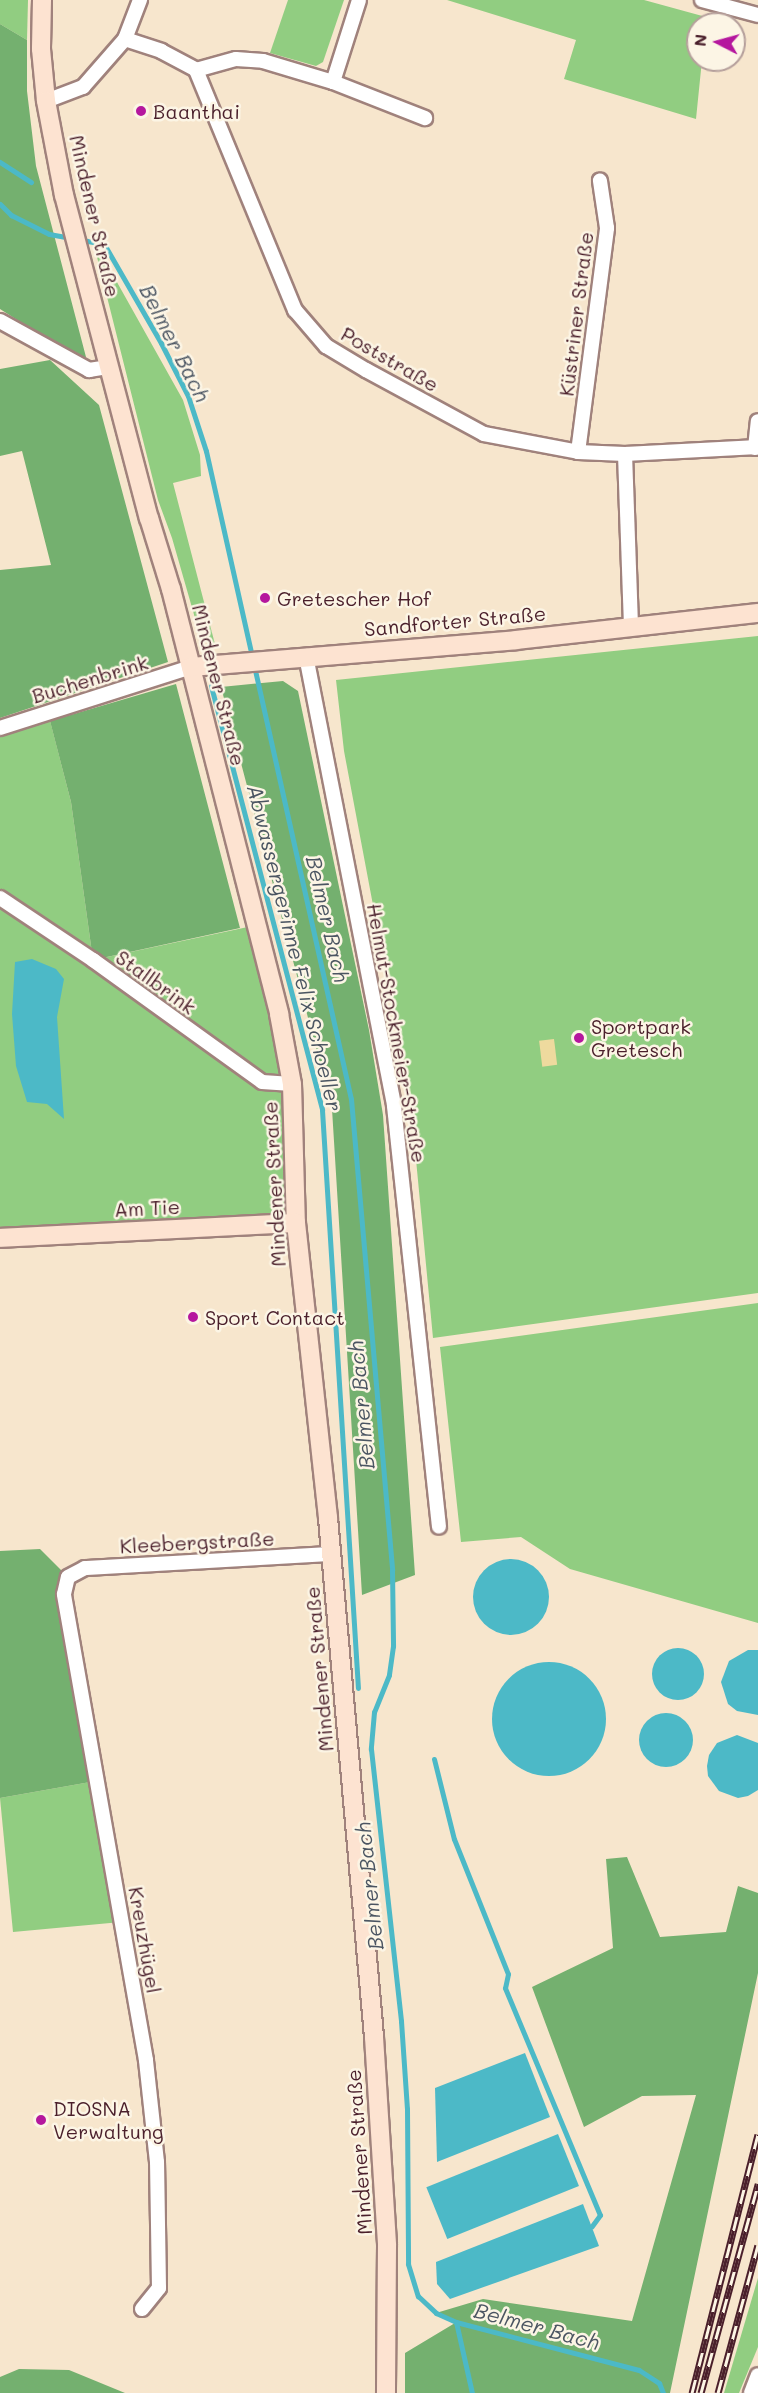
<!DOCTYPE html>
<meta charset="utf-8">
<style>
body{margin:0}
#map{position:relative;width:758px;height:2393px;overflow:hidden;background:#f7e6cd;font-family:Mali,sans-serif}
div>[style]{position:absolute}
.green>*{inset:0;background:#91cd81}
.forest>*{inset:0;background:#74b06f}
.sand>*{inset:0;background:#eeda9e;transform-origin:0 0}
.water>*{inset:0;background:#4cb9c7;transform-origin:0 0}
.round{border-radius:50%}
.stream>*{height:5px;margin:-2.5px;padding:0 2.5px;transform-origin:2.5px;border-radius:2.5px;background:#4cb9c7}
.roads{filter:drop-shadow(2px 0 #a0827c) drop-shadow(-2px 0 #a0827c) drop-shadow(0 2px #a0827c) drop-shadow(0 -2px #a0827c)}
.street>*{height:14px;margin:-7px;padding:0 7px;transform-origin:7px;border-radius:7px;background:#fff}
.secondary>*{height:18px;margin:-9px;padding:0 9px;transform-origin:9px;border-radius:9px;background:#fde3d1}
.rail>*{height:7px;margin-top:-3.5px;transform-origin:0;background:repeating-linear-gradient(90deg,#fcf5e5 0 14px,#4a1f2b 0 28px);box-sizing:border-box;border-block:2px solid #4a1f2b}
.dots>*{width:16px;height:16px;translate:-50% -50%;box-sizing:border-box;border:3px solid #fcf5e5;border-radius:50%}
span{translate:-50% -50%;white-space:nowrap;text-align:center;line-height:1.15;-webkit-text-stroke:5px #fcf5e5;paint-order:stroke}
.poi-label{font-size:20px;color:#4a1f2b}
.left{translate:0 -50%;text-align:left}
.street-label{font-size:20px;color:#4a1f2b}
.water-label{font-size:21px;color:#4b5562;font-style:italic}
.north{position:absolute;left:686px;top:12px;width:60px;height:60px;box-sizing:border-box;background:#fcf5e5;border:2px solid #b59f9b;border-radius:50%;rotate:276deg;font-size:16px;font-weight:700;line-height:24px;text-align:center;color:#4a1f2b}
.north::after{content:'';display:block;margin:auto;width:21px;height:27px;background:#b5179e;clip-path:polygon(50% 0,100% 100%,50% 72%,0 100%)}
</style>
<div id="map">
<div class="green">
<i style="clip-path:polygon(0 0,28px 0,27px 40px,0 24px)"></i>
<i style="clip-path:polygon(288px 0,344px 0,323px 62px,316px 66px,270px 53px)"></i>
<i style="clip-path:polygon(447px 0,644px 0,706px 17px,706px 24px,698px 24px,698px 60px,702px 60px,696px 119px,564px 79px,576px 40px)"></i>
<i style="clip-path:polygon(97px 257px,104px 259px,183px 400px,200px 455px,201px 476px,173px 483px,216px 648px,204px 639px,197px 625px,172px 538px,158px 500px)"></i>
<i style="clip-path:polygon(758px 636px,758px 1293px,433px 1338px,411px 1107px,344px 751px,336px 680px)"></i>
<i style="clip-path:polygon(48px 713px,71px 802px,93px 960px,257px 925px,279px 1014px,296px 1223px,0 1238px,0 728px)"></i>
<i style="clip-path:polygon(758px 1303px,758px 1623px,570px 1569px,521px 1537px,461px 1542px,440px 1347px)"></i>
<i style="clip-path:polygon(96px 1781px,121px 1922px,13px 1932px,0 1798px)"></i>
<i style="clip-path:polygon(758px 2278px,758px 2347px,739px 2393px,724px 2393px)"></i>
</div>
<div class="forest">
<i style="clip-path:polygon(0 24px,27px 40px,27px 91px,36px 166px,86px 357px,77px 358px,0 309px)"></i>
<i style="clip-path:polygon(50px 360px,99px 405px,168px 662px,0 718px,0 570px,51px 565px,22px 451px,0 456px,0 369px)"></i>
<i style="clip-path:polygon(283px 681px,298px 691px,369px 1030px,383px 1115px,415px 1575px,362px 1595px,332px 1109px,221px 687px)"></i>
<i style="clip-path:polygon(176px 684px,240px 928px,93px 960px,71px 802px,50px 721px)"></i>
<i style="clip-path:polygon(40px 1549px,68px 1577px,96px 1781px,0 1798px,0 1551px)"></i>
<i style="clip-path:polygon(627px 1857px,660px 1937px,726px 1932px,738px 1886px,758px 1893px,758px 1973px,670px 2393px,405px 2393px,405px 2353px,455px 2323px,436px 2313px,483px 2299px,632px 2321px,696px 2095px,642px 2096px,584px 2127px,532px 1987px,613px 1948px,606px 1859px)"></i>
<i style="clip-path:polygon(19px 2369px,69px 2370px,125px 2393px,0 2393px,0 2377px)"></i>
</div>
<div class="sand">
<i style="left:554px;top:1039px;width:26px;height:15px;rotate:83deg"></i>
</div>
<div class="water">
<i style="clip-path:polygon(32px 959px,56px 969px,64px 979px,57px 1017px,64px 1119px,47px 1104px,27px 1102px,16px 1066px,12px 1014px,15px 962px)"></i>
<i class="round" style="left:473px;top:1559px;width:76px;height:76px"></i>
<i class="round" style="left:652px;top:1648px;width:52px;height:52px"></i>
<i style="clip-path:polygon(748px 1650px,758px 1650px,758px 1715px,737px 1711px,728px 1704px,721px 1682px,729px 1661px)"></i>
<i class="round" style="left:492px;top:1662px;width:114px;height:114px"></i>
<i class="round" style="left:639px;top:1713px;width:54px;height:54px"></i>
<i style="clip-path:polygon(737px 1735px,758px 1743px,758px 1790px,748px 1796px,738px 1798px,719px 1791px,708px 1776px,707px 1766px,709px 1755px,717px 1743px)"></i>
<i style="clip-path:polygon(525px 2053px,550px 2117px,437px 2162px,435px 2088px)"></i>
<i style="left:558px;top:2134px;width:56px;height:142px;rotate:68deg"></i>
<i style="clip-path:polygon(583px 2204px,599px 2246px,450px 2299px,437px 2284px,436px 2262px)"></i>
</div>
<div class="stream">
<i style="left:0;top:162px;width:37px;rotate:33deg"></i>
<i style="left:0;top:204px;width:16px;rotate:45deg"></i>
<i style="left:11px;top:215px;width:42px;rotate:26.6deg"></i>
<i style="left:49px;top:234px;width:56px;rotate:10.3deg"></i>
<i style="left:104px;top:244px;width:114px;rotate:60.1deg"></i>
<i style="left:161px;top:343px;width:59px;rotate:63deg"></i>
<i style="left:188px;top:396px;width:58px;rotate:71.9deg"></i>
<i style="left:206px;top:451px;width:664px;rotate:77.39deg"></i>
<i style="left:351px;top:1099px;width:473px;rotate:85deg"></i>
<i style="left:392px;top:1570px;width:76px;rotate:89.2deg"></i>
<i style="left:393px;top:1646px;width:29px;rotate:98deg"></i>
<i style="left:389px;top:1675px;width:40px;rotate:112deg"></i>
<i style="left:374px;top:1712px;width:37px;rotate:95deg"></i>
<i style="left:371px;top:1749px;width:274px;rotate:83.7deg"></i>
<i style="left:401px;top:2021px;width:88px;rotate:86.1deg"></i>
<i style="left:407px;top:2109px;width:155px;rotate:89.6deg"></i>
<i style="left:408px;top:2264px;width:34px;rotate:73deg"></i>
<i style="left:418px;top:2296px;width:25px;rotate:43deg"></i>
<i style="left:436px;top:2313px;width:22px;rotate:24deg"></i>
<i style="left:456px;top:2322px;width:189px;rotate:14.7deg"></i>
<i style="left:639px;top:2370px;width:24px;rotate:33deg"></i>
<i style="left:659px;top:2383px;width:11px;rotate:68deg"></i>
<i style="left:211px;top:686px;width:438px;rotate:75.3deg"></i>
<i style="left:322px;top:1110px;width:579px;rotate:86.44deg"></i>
<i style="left:434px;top:1759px;width:82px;rotate:76deg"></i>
<i style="left:454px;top:1839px;width:145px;rotate:68.2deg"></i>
<i style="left:508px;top:1974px;width:14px;rotate:102deg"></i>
<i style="left:505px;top:1988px;width:246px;rotate:67.3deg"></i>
<i style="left:600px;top:2215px;width:14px;rotate:126deg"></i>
<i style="left:456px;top:2322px;width:73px;rotate:77.3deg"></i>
</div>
<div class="roads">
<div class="street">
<i style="left:702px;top:0;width:58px;rotate:15deg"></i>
<i style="left:125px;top:39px;width:38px;rotate:18deg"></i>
<i style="left:161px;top:51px;width:40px;rotate:28deg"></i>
<i style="left:196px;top:70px;width:41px;rotate:-15.4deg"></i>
<i style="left:236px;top:59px;width:27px;rotate:4deg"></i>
<i style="left:263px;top:61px;width:73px;rotate:16.7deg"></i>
<i style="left:333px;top:82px;width:99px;rotate:21.4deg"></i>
<i style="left:196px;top:70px;width:260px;rotate:67.6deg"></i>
<i style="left:295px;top:310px;width:48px;rotate:49.3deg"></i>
<i style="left:326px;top:346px;width:47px;rotate:31deg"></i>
<i style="left:366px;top:370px;width:134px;rotate:28.5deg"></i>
<i style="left:484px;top:434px;width:96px;rotate:10.8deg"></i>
<i style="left:578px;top:452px;width:47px;rotate:2.4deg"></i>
<i style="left:625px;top:454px;width:133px;rotate:-3deg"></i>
<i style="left:333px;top:82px;width:86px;rotate:-72.4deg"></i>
<i style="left:46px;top:101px;width:40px;rotate:-21deg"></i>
<i style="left:83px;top:87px;width:64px;rotate:-48.8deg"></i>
<i style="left:125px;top:39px;width:42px;rotate:-69deg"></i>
<i style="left:0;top:321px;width:102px;rotate:28.8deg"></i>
<i style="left:89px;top:370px;width:20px;rotate:-9deg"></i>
<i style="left:755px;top:448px;width:27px;rotate:-84deg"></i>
<i style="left:578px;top:452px;width:226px;rotate:-82.6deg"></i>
<i style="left:607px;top:228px;width:48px;rotate:-98.5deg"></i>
<i style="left:625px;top:454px;width:171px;rotate:88deg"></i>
<i style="left:306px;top:656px;width:459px;rotate:78.9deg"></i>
<i style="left:394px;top:1106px;width:423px;rotate:83.9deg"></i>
<i style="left:0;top:728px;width:201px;rotate:-17.7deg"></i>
<i style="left:0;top:898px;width:112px;rotate:33.7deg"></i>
<i style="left:93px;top:960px;width:208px;rotate:35.8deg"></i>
<i style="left:262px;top:1082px;width:30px;rotate:4deg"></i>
<i style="left:142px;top:2309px;width:27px;rotate:-51deg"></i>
<i style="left:159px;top:2288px;width:126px;rotate:-90.9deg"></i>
<i style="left:157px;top:2162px;width:103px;rotate:-96.2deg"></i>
<i style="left:146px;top:2060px;width:473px;rotate:-100deg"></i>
<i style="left:64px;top:1594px;width:17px;rotate:-77deg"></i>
<i style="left:68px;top:1577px;width:19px;rotate:-28deg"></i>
<i style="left:85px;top:1568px;width:246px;rotate:-3.3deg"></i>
<i style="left:751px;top:2393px;width:19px;rotate:-69deg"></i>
</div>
<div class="secondary">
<i style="left:42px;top:0;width:49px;rotate:91.2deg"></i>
<i style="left:41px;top:49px;width:52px;rotate:84.5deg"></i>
<i style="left:46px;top:101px;width:96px;rotate:79.2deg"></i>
<i style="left:64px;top:195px;width:334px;rotate:75.3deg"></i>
<i style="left:149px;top:518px;width:74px;rotate:72.8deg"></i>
<i style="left:171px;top:589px;width:439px;rotate:75.7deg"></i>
<i style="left:279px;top:1014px;width:71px;rotate:79.5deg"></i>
<i style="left:292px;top:1084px;width:139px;rotate:88.4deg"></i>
<i style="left:296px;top:1223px;width:297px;rotate:83.8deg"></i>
<i style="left:328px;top:1518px;width:521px;rotate:84.93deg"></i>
<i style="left:374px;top:2037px;width:209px;rotate:86.4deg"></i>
<i style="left:387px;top:2246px;width:147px;rotate:90.4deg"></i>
<i style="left:191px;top:667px;width:326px;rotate:-4.7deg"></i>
<i style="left:516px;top:640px;width:244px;rotate:-6.4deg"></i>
<i style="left:0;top:1238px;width:296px;rotate:-2.9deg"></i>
</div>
</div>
<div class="rail">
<i style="left:692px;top:2393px;width:267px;rotate:-75.7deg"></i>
<i style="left:701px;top:2393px;width:217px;rotate:-74.7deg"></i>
<i style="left:718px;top:2393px;width:153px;rotate:-74.9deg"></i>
</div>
<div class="dots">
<i style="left:141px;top:111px;background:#b5179e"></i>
<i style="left:265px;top:598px;background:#b5179e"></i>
<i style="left:579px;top:1038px;background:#b5179e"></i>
<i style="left:193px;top:1317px;background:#b5179e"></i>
<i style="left:41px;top:2120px;background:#b5179e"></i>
</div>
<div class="poi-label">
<span class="left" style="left:153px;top:111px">Baanthai</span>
<span class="left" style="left:277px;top:598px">Gretescher Hof</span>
<span class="left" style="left:591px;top:1038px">Sportpark<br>Gretesch</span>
<span class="left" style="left:205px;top:1317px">Sport Contact</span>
<span class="left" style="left:53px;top:2120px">DIOSNA<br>Verwaltung</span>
</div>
<div class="street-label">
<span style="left:95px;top:216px;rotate:77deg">Mindener Straße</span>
<span style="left:576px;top:314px;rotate:-83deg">Küstriner Straße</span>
<span style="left:390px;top:359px;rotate:30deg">Poststraße</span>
<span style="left:455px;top:621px;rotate:-5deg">Sandforter Straße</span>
<span style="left:90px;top:679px;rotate:-17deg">Buchenbrink</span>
<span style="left:219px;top:685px;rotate:76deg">Mindener Straße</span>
<span style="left:156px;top:982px;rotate:36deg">Stallbrink</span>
<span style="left:397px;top:1033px;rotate:80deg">Helmut-Stockmeier-Straße</span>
<span style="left:274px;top:1184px;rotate:-93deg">Mindener Straße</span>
<span style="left:147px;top:1208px;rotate:-3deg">Am Tie</span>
<span style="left:197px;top:1542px;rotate:-3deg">Kleebergstraße</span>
<span style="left:319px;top:1669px;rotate:-95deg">Mindener Straße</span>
<span style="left:145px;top:1940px;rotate:80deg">Kreuzhügel</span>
<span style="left:359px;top:2152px;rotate:-94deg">Mindener Straße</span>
</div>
<div class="water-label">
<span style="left:175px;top:343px;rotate:63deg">Belmer Bach</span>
<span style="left:328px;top:919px;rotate:77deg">Belmer Bach</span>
<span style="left:295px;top:948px;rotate:76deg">Abwassergerinne Felix Schoeller</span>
<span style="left:361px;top:1405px;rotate:-95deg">Belmer Bach</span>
<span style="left:369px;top:1886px;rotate:-96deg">Belmer Bach</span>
<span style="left:537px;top:2326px;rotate:15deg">Belmer Bach</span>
</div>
<div class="north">N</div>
</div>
